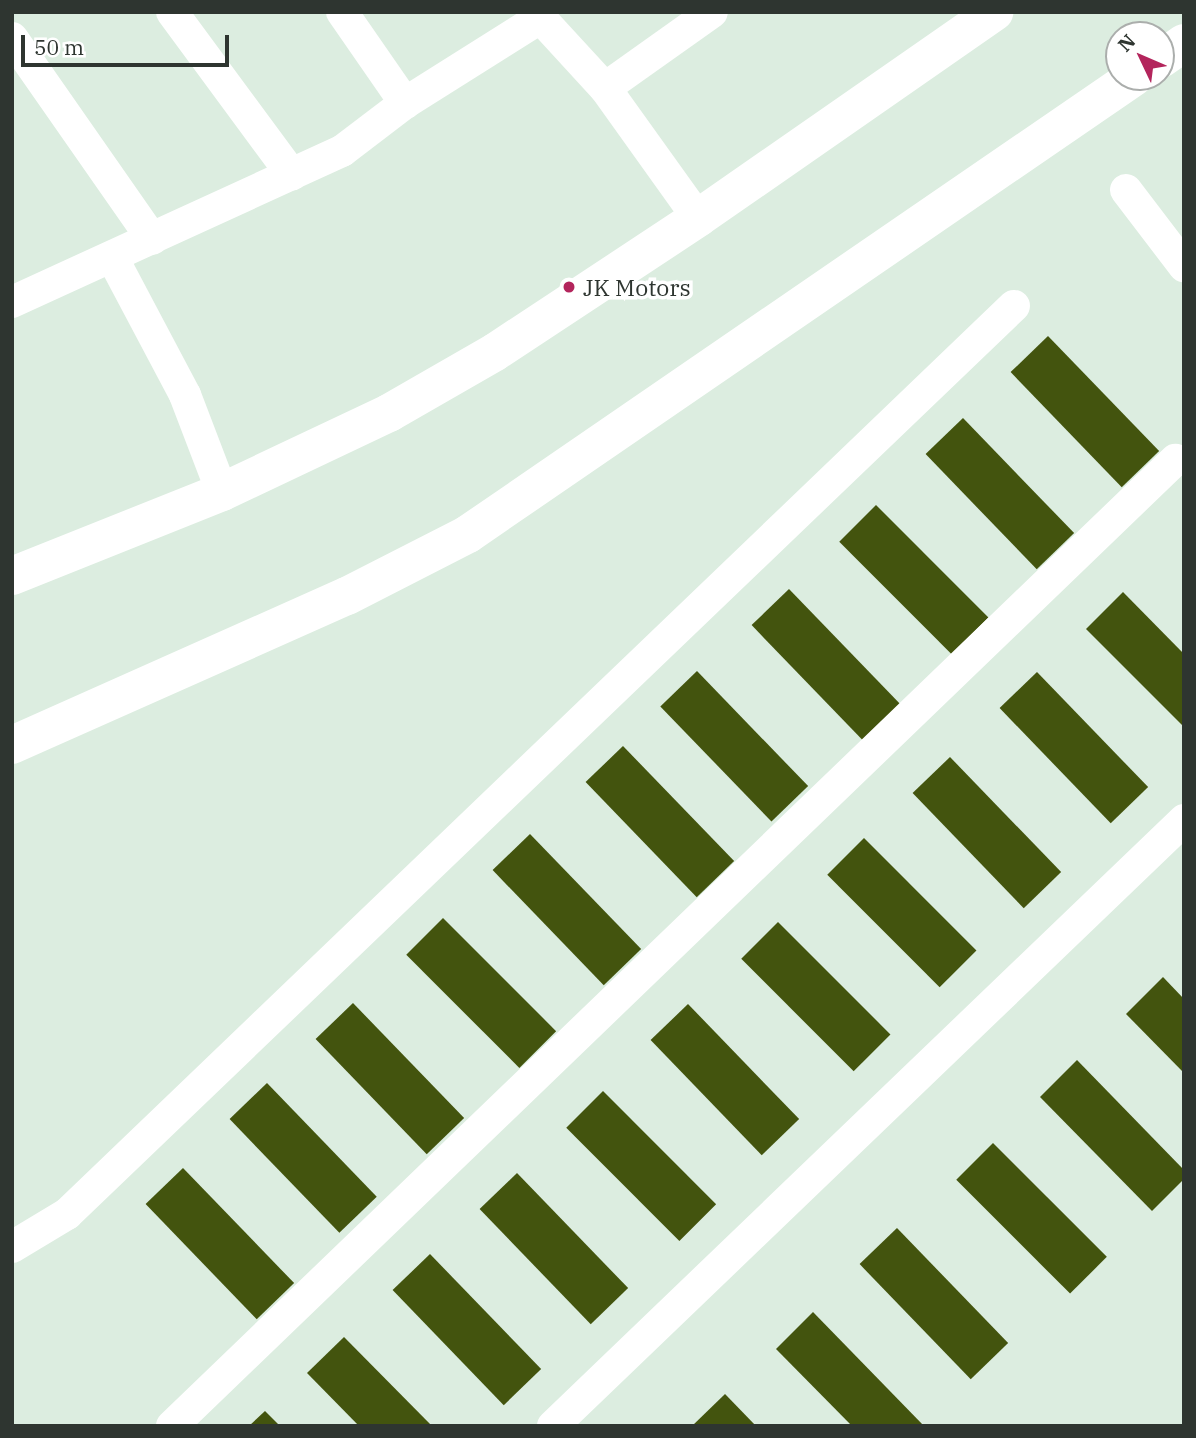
<!DOCTYPE html>
<style>
body{margin:0}
#map{position:relative;width:1196px;height:1438px;overflow:hidden;background:#dcede0;font-family:"IBM Plex Serif",serif}
div>[style]{position:absolute}
.building>*{inset:0;background:#43540e;transform-origin:0 0}
.street>*{height:32px;margin:-16px;padding:0 16px;transform-origin:16px;border-radius:16px;background:#fff}
.secondary>*{height:38px;margin:-19px;padding:0 19px;transform-origin:19px;border-radius:19px;background:#fff}
.dots>*{width:19px;height:19px;translate:-50% -50%;box-sizing:border-box;border:4px solid #fff;border-radius:50%}
span{translate:-50% -50%;white-space:nowrap;text-align:center;line-height:1.15;-webkit-text-stroke:7px #fff;paint-order:stroke}
.poi-label{font-size:23px;color:#2e3530}
.left{translate:0 -50%;text-align:left}
.frame{position:absolute;inset:0;border:14px solid #2e3530;pointer-events:none}
.north{position:absolute;left:1105px;top:21px;width:70px;height:70px;box-sizing:border-box;background:#fff;border:2px solid #abaeac;border-radius:50%;rotate:314deg;font-size:19px;font-weight:700;line-height:28px;text-align:center;color:#2e3530}
.north::after{content:'';display:block;margin:auto;width:24px;height:32px;background:#b3255c;clip-path:polygon(50% 0,100% 100%,50% 72%,0 100%)}
.scale{position:absolute;left:21px;top:35px;width:208px;height:32px;box-sizing:border-box;border:4px solid #2e3530;border-top:0;padding-left:9px;font-size:21px;line-height:24px;white-space:nowrap;color:#2e3530;-webkit-text-stroke:5px #fff;paint-order:stroke}
</style>
<div id="map">
<div class="building">
<i style="left:1048px;top:336px;width:160px;height:52px;rotate:46deg"></i>
<i style="left:963px;top:418px;width:160px;height:52px;rotate:46deg"></i>
<i style="left:876px;top:505px;width:159px;height:52px;rotate:45deg"></i>
<i style="left:789px;top:589px;width:160px;height:52px;rotate:46deg"></i>
<i style="clip-path:polygon(1123px 592px,1184px 654px,1184px 727px,1086px 629px)"></i>
<i style="left:697px;top:671px;width:160px;height:51px;rotate:46deg"></i>
<i style="left:1037px;top:672px;width:160px;height:52px;rotate:46deg"></i>
<i style="left:623px;top:746px;width:160px;height:52px;rotate:46deg"></i>
<i style="left:950px;top:757px;width:160px;height:52px;rotate:46deg"></i>
<i style="left:530px;top:834px;width:160px;height:52px;rotate:46deg"></i>
<i style="left:864px;top:838px;width:159px;height:52px;rotate:45deg"></i>
<i style="left:443px;top:918px;width:160px;height:52px;rotate:45deg"></i>
<i style="left:778px;top:922px;width:159px;height:52px;rotate:45deg"></i>
<i style="clip-path:polygon(1163px 977px,1184px 999px,1184px 1073px,1126px 1014px)"></i>
<i style="left:353px;top:1003px;width:160px;height:52px;rotate:46deg"></i>
<i style="left:688px;top:1004px;width:160px;height:52px;rotate:46deg"></i>
<i style="clip-path:polygon(1077px 1060px,1184px 1170px,1184px 1179px,1152px 1211px,1040px 1097px)"></i>
<i style="left:267px;top:1083px;width:158px;height:52px;rotate:46deg"></i>
<i style="left:603px;top:1091px;width:160px;height:52px;rotate:45deg"></i>
<i style="left:993px;top:1143px;width:161px;height:52px;rotate:45deg"></i>
<i style="left:183px;top:1168px;width:160px;height:52px;rotate:46deg"></i>
<i style="left:517px;top:1173px;width:160px;height:52px;rotate:46deg"></i>
<i style="left:897px;top:1228px;width:160px;height:52px;rotate:46deg"></i>
<i style="left:430px;top:1254px;width:160px;height:52px;rotate:46deg"></i>
<i style="clip-path:polygon(813px 1312px,924px 1426px,852px 1426px,776px 1349px)"></i>
<i style="clip-path:polygon(344px 1337px,432px 1426px,359px 1426px,307px 1373px)"></i>
<i style="clip-path:polygon(725px 1394px,756px 1426px,692px 1426px)"></i>
<i style="clip-path:polygon(265px 1411px,280px 1426px,249px 1426px)"></i>
</div>
<div class="street">
<i style="left:172px;top:12px;width:202px;rotate:53.6deg"></i>
<i style="left:342px;top:12px;width:111px;rotate:55.3deg"></i>
<i style="left:535px;top:12px;width:103px;rotate:47.4deg"></i>
<i style="left:605px;top:88px;width:160px;rotate:54.4deg"></i>
<i style="left:12px;top:38px;width:245px;rotate:55.1deg"></i>
<i style="left:605px;top:88px;width:131px;rotate:-35.4deg"></i>
<i style="left:1126px;top:190px;width:96px;rotate:52.7deg"></i>
<i style="left:112px;top:257px;width:156px;rotate:62.1deg"></i>
<i style="left:185px;top:395px;width:104px;rotate:69.1deg"></i>
<i style="left:12px;top:302px;width:363px;rotate:-24.6deg"></i>
<i style="left:342px;top:151px;width:79px;rotate:-37.3deg"></i>
<i style="left:405px;top:103px;width:160px;rotate:-32.2deg"></i>
<i style="left:12px;top:1247px;width:64px;rotate:-31deg"></i>
<i style="left:67px;top:1214px;width:1312px;rotate:-43.8deg"></i>
<i style="left:172px;top:1426px;width:1393px;rotate:-43.92deg"></i>
<i style="left:553px;top:1426px;width:875px;rotate:-43.84deg"></i>
</div>
<div class="secondary">
<i style="left:1161px;top:59px;width:28px;rotate:-35deg"></i>
<i style="left:12px;top:576px;width:226px;rotate:-21.8deg"></i>
<i style="left:222px;top:492px;width:185px;rotate:-25.3deg"></i>
<i style="left:389px;top:413px;width:122px;rotate:-29.9deg"></i>
<i style="left:495px;top:352px;width:243px;rotate:-33.4deg"></i>
<i style="left:698px;top:218px;width:361px;rotate:-34.8deg"></i>
<i style="left:12px;top:745px;width:367px;rotate:-24deg"></i>
<i style="left:347px;top:596px;width:136px;rotate:-27.1deg"></i>
<i style="left:468px;top:534px;width:808px;rotate:-34.46deg"></i>
</div>
<div class="dots">
<i style="left:569px;top:287px;background:#b3255c"></i>
</div>
<div class="poi-label">
<span class="left" style="left:583px;top:287px">JK Motors</span>
</div>
<div class="frame"></div>
<div class="north">N</div>
<div class="scale">50 m</div>
</div>
